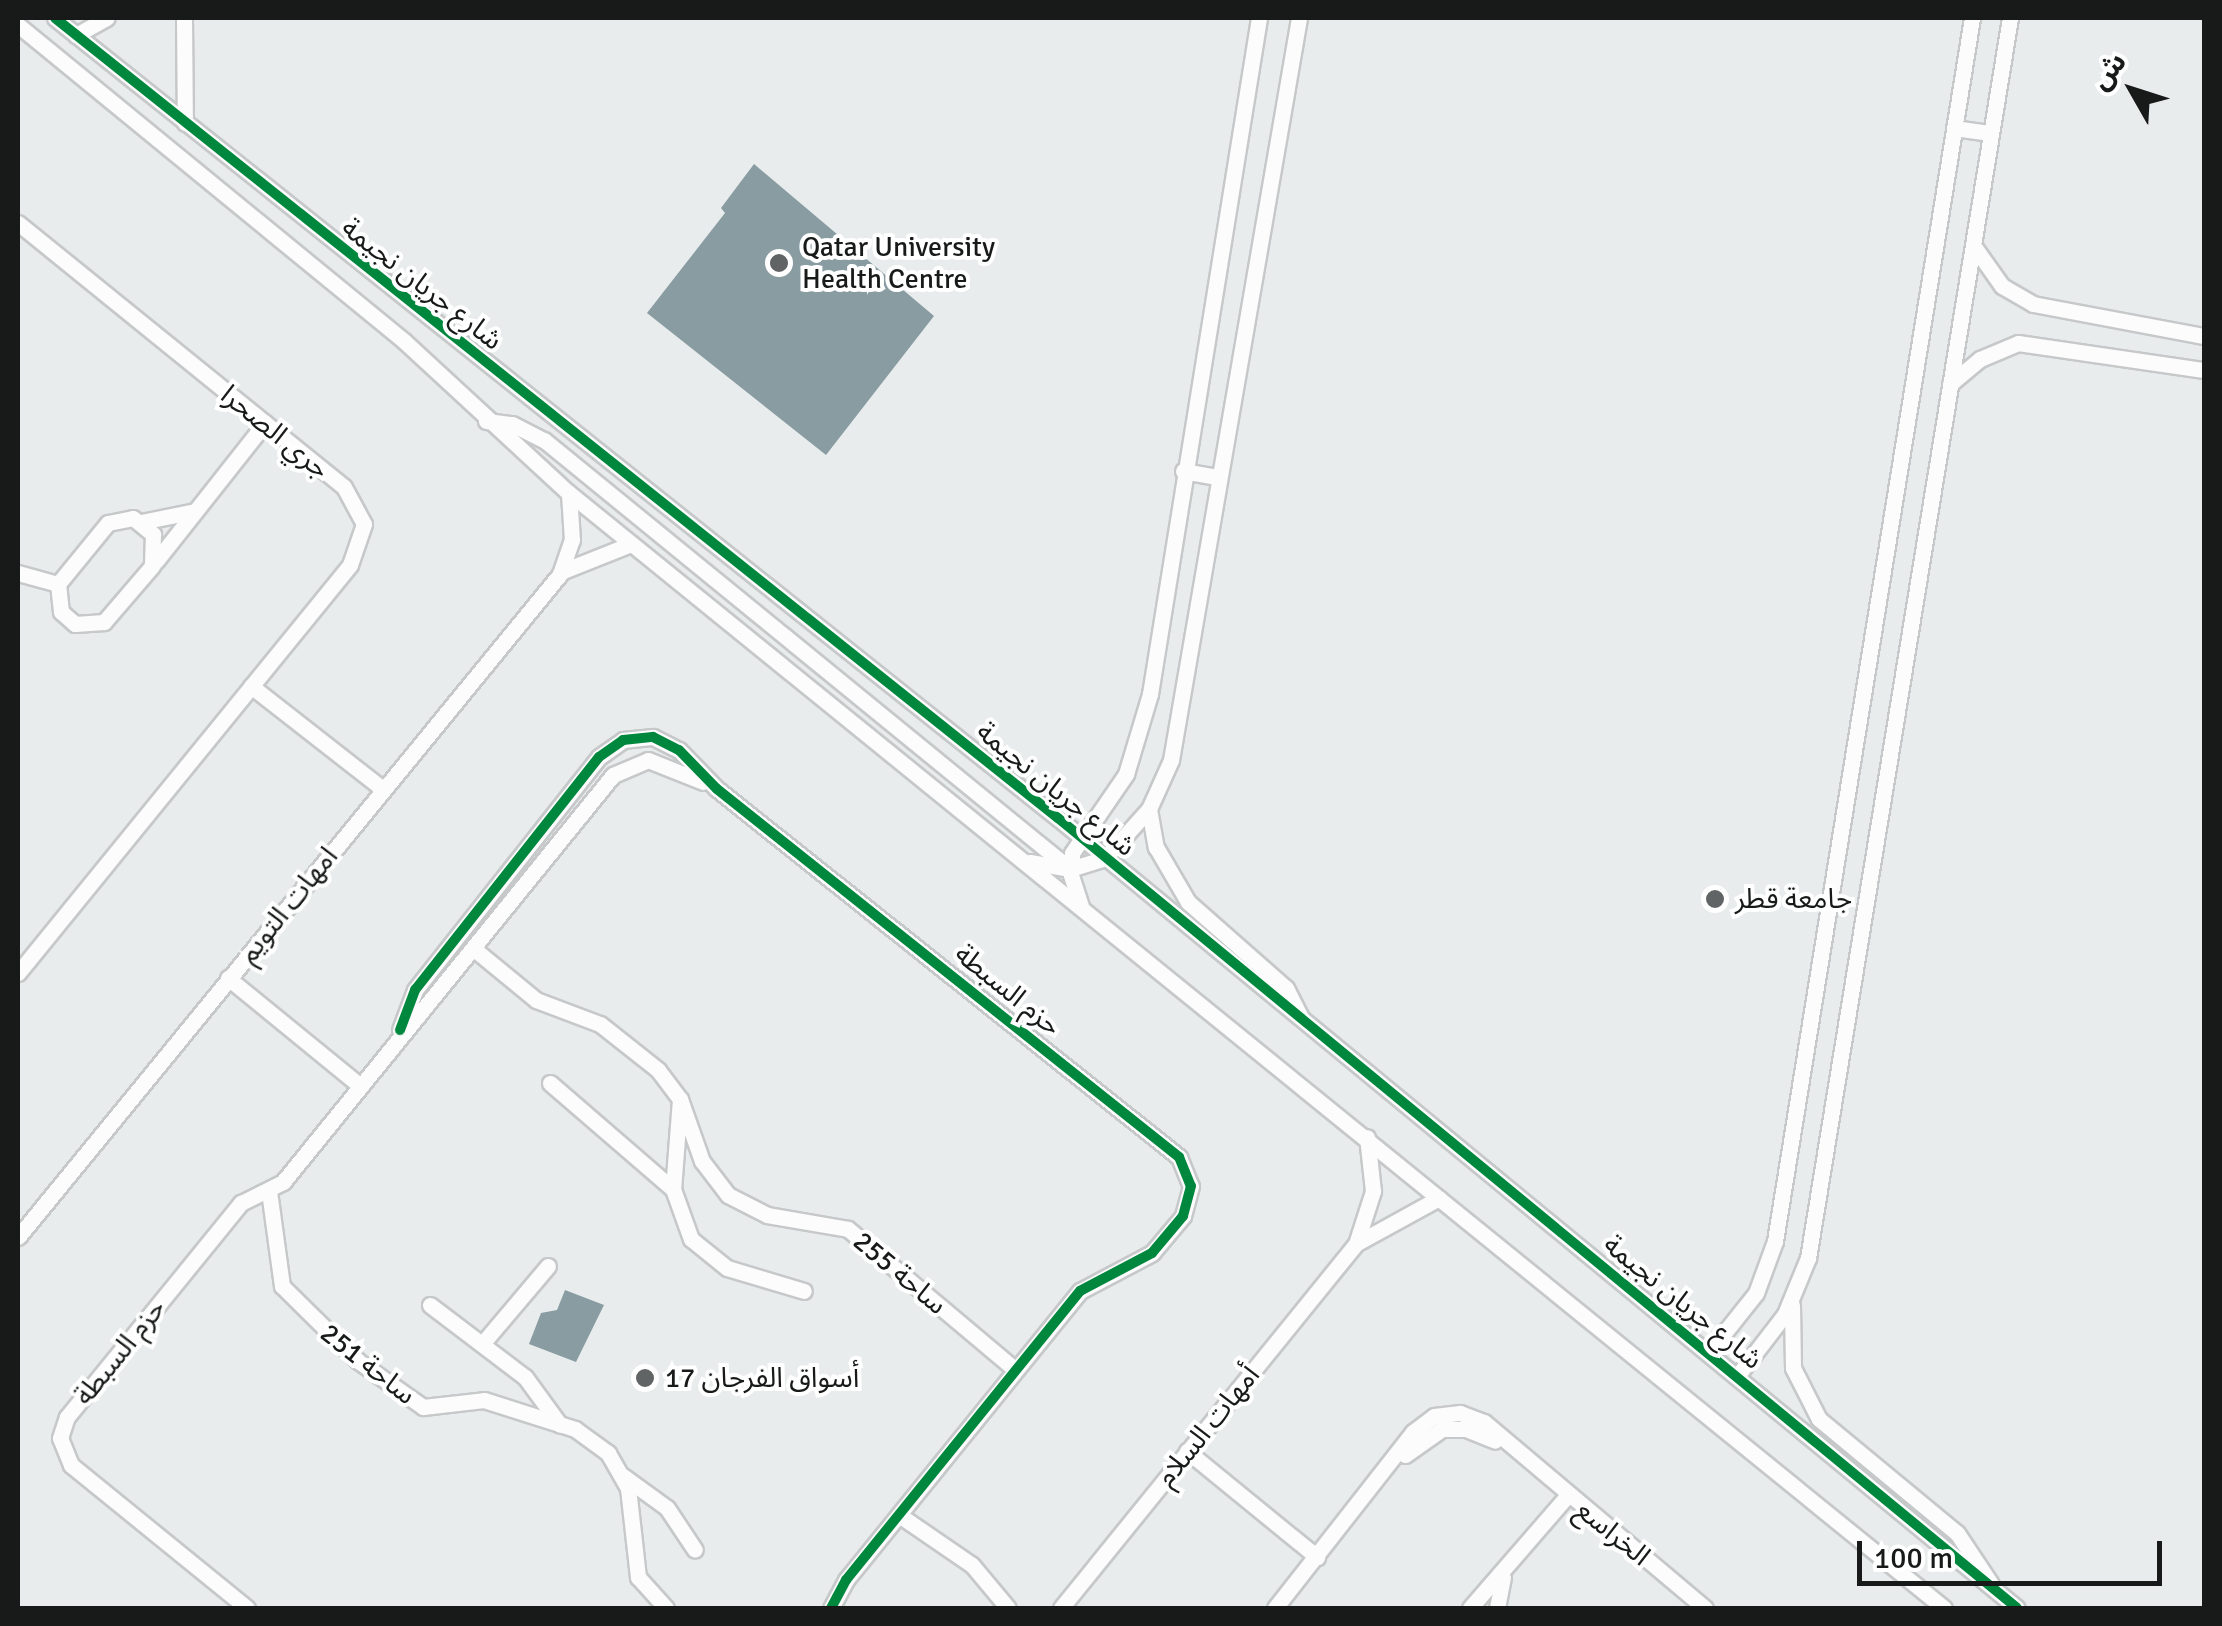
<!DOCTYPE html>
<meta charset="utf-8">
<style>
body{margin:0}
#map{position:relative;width:2222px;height:1626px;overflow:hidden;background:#e9eced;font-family:Signika,"Noto Sans Arabic",sans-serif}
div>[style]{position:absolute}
.building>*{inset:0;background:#889ca1}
.roads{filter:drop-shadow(2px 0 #c6c8c9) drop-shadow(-2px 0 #c6c8c9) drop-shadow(0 2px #c6c8c9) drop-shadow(0 -2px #c6c8c9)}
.minor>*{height:15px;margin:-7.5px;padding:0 7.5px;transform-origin:7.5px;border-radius:7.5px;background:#fcfcfc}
.cycleway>*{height:10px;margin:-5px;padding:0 5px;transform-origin:5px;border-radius:5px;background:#00873e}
.dots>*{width:28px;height:28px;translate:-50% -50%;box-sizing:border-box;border:5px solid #fff;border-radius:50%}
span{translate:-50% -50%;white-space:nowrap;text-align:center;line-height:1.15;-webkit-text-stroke:8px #fff;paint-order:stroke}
.poi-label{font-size:28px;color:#181a1a}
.left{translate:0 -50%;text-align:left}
.street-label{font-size:28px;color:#181a1a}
.frame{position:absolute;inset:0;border:20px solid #181a1a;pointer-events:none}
.north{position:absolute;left:2082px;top:40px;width:100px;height:100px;-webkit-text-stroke:8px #fff;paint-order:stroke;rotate:309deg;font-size:28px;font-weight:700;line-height:40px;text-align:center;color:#181a1a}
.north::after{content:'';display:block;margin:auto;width:35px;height:45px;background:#181a1a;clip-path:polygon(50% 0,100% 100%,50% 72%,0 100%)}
.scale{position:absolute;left:1857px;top:1541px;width:305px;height:45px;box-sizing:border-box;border:5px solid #181a1a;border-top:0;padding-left:12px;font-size:30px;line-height:35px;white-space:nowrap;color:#181a1a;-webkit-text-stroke:8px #fff;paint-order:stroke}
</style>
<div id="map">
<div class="building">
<i style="clip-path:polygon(754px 164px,934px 316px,826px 455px,647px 313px,725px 213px,721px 208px)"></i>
<i style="clip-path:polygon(565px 1290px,604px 1305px,576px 1362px,529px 1344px,541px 1313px,557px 1310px)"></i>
</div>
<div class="roads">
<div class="minor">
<i style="left:55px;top:18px;width:1283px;rotate:38.58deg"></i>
<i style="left:1058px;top:818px;width:1242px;rotate:39.48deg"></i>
<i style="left:184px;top:18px;width:105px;rotate:89.5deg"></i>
<i style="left:18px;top:25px;width:499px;rotate:39.3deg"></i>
<i style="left:404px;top:341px;width:224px;rotate:42.7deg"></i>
<i style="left:569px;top:493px;width:1770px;rotate:39.04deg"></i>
<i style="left:76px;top:35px;width:35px;rotate:-29deg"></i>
<i style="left:1954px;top:128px;width:37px;rotate:8deg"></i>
<i style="left:18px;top:223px;width:419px;rotate:39deg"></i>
<i style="left:344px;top:487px;width:42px;rotate:61.6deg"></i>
<i style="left:364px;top:524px;width:43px;rotate:108.9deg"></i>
<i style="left:350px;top:565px;width:526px;rotate:129.14deg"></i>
<i style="left:1973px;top:245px;width:50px;rotate:54.7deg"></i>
<i style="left:2002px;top:286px;width:36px;rotate:30deg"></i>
<i style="left:2033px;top:304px;width:174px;rotate:10.6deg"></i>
<i style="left:1950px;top:384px;width:39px;rotate:-40deg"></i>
<i style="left:1980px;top:359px;width:41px;rotate:-22.8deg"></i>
<i style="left:2018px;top:343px;width:188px;rotate:8.3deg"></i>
<i style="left:486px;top:421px;width:26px;rotate:7deg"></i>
<i style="left:512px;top:424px;width:36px;rotate:27deg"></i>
<i style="left:544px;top:440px;width:679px;rotate:39.2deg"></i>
<i style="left:1183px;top:471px;width:36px;rotate:10deg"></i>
<i style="left:133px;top:518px;width:26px;rotate:39deg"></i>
<i style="left:153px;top:534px;width:32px;rotate:92deg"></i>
<i style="left:152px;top:566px;width:74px;rotate:130.6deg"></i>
<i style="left:104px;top:622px;width:29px;rotate:176deg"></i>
<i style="left:75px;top:624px;width:18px;rotate:-139deg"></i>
<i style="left:61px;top:612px;width:28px;rotate:-96deg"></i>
<i style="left:58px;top:584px;width:79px;rotate:-50.7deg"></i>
<i style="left:108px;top:523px;width:25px;rotate:-11deg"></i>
<i style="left:141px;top:522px;width:55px;rotate:-11.5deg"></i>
<i style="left:156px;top:561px;width:176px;rotate:-51.7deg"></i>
<i style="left:563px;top:571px;width:73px;rotate:-21.7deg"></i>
<i style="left:18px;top:573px;width:41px;rotate:15.4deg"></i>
<i style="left:251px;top:686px;width:167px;rotate:38deg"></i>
<i style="left:1149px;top:809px;width:39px;rotate:80deg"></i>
<i style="left:1156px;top:847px;width:64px;rotate:59.8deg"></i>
<i style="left:1188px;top:902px;width:130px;rotate:41.3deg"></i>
<i style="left:1286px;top:988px;width:33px;rotate:63deg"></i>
<i style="left:1030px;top:862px;width:41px;rotate:9.9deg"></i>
<i style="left:1070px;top:869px;width:37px;rotate:-17deg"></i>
<i style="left:1105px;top:858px;width:66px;rotate:-48.1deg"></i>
<i style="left:1149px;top:809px;width:54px;rotate:-65.8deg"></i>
<i style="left:1171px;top:760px;width:753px;rotate:-80.21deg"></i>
<i style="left:1081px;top:906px;width:33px;rotate:-108deg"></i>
<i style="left:1071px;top:875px;width:22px;rotate:-87deg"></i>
<i style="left:1072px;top:853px;width:96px;rotate:-55.6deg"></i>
<i style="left:1126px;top:774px;width:84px;rotate:-73.3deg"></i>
<i style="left:1150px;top:694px;width:685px;rotate:-80.84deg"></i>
<i style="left:474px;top:949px;width:80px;rotate:39.4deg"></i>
<i style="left:536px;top:1000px;width:68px;rotate:20.6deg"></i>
<i style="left:600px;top:1024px;width:74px;rotate:38.4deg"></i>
<i style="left:658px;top:1070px;width:36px;rotate:53deg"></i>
<i style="left:680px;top:1099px;width:66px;rotate:70.5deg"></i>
<i style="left:702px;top:1161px;width:43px;rotate:52.6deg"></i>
<i style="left:728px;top:1195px;width:44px;rotate:27.1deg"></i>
<i style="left:767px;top:1215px;width:82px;rotate:9.8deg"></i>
<i style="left:848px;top:1229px;width:217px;rotate:40.1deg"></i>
<i style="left:228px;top:978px;width:169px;rotate:39.2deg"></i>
<i style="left:400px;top:1030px;width:43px;rotate:-69.4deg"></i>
<i style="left:415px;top:990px;width:297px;rotate:-51.7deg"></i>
<i style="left:599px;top:757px;width:29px;rotate:-35deg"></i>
<i style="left:623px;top:740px;width:30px;rotate:-6deg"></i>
<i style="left:653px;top:737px;width:29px;rotate:27deg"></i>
<i style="left:679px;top:750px;width:54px;rotate:45.7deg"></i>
<i style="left:717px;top:789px;width:591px;rotate:38.54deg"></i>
<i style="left:1179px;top:1157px;width:31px;rotate:68deg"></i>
<i style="left:1191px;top:1186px;width:31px;rotate:105deg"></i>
<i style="left:1183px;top:1216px;width:48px;rotate:130deg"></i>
<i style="left:1152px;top:1253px;width:81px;rotate:152.2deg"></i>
<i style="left:1080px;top:1291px;width:372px;rotate:129deg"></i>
<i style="left:846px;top:1580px;width:32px;rotate:118deg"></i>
<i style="left:550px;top:1083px;width:162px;rotate:40.8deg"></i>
<i style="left:680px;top:1099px;width:90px;rotate:94.4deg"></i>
<i style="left:673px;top:1189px;width:53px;rotate:70.2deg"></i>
<i style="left:691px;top:1239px;width:46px;rotate:38.9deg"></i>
<i style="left:727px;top:1268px;width:80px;rotate:16.6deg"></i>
<i style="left:269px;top:1191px;width:96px;rotate:82.2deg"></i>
<i style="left:282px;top:1286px;width:107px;rotate:44.6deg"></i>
<i style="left:358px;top:1361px;width:80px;rotate:35.3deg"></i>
<i style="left:423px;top:1407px;width:61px;rotate:-6.5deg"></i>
<i style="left:484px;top:1400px;width:96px;rotate:17.7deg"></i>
<i style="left:575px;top:1429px;width:41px;rotate:36deg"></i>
<i style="left:608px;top:1453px;width:40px;rotate:60.3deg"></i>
<i style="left:628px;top:1488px;width:90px;rotate:83.6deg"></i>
<i style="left:638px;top:1577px;width:42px;rotate:47.9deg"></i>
<i style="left:18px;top:1237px;width:856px;rotate:-50.73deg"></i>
<i style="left:560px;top:574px;width:36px;rotate:-71deg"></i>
<i style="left:572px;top:540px;width:47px;rotate:-93.7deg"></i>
<i style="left:1359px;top:1242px;width:91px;rotate:-28.8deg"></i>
<i style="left:430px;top:1305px;width:119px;rotate:37.2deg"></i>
<i style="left:525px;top:1377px;width:59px;rotate:53.9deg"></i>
<i style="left:1792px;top:1305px;width:63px;rotate:89.1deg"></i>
<i style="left:1793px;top:1368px;width:57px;rotate:63deg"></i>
<i style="left:1819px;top:1419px;width:179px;rotate:39.6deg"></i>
<i style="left:1957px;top:1533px;width:61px;rotate:56.3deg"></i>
<i style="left:482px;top:1344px;width:102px;rotate:-49.8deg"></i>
<i style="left:1709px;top:1352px;width:75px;rotate:-51.5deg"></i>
<i style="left:1756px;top:1293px;width:55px;rotate:-69.9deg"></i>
<i style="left:1775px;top:1241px;width:1239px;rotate:-80.85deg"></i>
<i style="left:1738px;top:1375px;width:77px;rotate:-52.4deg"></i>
<i style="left:1785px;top:1314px;width:61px;rotate:-67.7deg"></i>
<i style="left:1808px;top:1258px;width:1256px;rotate:-80.75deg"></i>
<i style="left:1187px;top:1451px;width:168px;rotate:39.2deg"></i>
<i style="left:1405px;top:1455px;width:45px;rotate:-35.1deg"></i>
<i style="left:1442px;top:1429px;width:24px"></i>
<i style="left:1466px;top:1429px;width:31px;rotate:22deg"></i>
<i style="left:623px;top:1476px;width:54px;rotate:36deg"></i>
<i style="left:667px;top:1508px;width:50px;rotate:56.3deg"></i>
<i style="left:899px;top:1515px;width:88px;rotate:34.4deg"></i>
<i style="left:972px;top:1565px;width:56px;rotate:50.1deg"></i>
<i style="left:247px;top:1608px;width:227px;rotate:-140.9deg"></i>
<i style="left:71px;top:1465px;width:29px;rotate:-112deg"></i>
<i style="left:60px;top:1438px;width:22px;rotate:-72deg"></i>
<i style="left:67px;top:1417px;width:276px;rotate:-50.9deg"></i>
<i style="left:241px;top:1203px;width:47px;rotate:-26.6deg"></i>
<i style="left:283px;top:1182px;width:524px;rotate:-50.96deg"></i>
<i style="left:613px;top:775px;width:38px;rotate:-23deg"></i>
<i style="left:648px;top:760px;width:59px;rotate:21.8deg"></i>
<i style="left:1061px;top:1608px;width:469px;rotate:-51deg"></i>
<i style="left:1356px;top:1244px;width:56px;rotate:-72.2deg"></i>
<i style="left:1373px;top:1191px;width:54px;rotate:-96.3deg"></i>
<i style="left:1275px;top:1608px;width:224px;rotate:-51.9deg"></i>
<i style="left:1413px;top:1432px;width:26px;rotate:-37deg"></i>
<i style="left:1434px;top:1416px;width:26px;rotate:-7deg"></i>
<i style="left:1460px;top:1413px;width:26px;rotate:21deg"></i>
<i style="left:1484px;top:1422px;width:289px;rotate:40.1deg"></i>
<i style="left:1470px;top:1608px;width:148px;rotate:-49.1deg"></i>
<i style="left:1497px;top:1608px;width:31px;rotate:-79deg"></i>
</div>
</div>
<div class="cycleway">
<i style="left:55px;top:18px;width:1283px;rotate:38.58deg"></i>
<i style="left:1058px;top:818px;width:1242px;rotate:39.48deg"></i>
<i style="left:400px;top:1030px;width:43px;rotate:-69.4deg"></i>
<i style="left:415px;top:990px;width:297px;rotate:-51.7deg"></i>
<i style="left:599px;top:757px;width:29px;rotate:-35deg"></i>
<i style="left:623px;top:740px;width:30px;rotate:-6deg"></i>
<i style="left:653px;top:737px;width:29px;rotate:27deg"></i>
<i style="left:679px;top:750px;width:54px;rotate:45.7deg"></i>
<i style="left:717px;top:789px;width:591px;rotate:38.54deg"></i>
<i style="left:1179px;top:1157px;width:31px;rotate:68deg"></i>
<i style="left:1191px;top:1186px;width:31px;rotate:105deg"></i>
<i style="left:1183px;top:1216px;width:48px;rotate:130deg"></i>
<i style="left:1152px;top:1253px;width:81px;rotate:152.2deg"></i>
<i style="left:1080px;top:1291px;width:372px;rotate:129deg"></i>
<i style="left:846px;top:1580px;width:32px;rotate:118deg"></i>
</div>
<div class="dots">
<i style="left:779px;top:263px;background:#616464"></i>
<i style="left:1715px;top:899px;background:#616464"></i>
<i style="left:645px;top:1378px;background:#616464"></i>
</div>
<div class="poi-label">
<span class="left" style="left:802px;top:263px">Qatar University<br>Health Centre</span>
<span class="left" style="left:1735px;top:899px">جامعة قطر</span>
<span class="left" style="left:665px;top:1378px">أسواق الفرجان 17</span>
</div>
<div class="street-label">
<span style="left:422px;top:284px;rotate:38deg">شارع جريان نجيمة</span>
<span style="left:275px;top:432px;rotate:39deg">جري الصحرا</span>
<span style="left:1056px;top:789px;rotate:39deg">شارع جريان نجيمة</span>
<span style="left:288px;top:905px;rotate:-51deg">امهات التويم</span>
<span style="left:1008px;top:990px;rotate:39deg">حزم السبطة</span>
<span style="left:900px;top:1273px;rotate:40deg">ساحة 255</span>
<span style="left:1683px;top:1302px;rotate:39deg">شارع جريان نجيمة</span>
<span style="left:120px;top:1352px;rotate:-51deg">حزم السبطة</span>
<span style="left:368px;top:1364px;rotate:38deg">ساحة 251</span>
<span style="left:1208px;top:1426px;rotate:-51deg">أمهات السلام</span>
<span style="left:1613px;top:1533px;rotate:39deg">الخراسع</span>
</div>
<div class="frame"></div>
<div class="north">ش</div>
<div class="scale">100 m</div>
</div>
